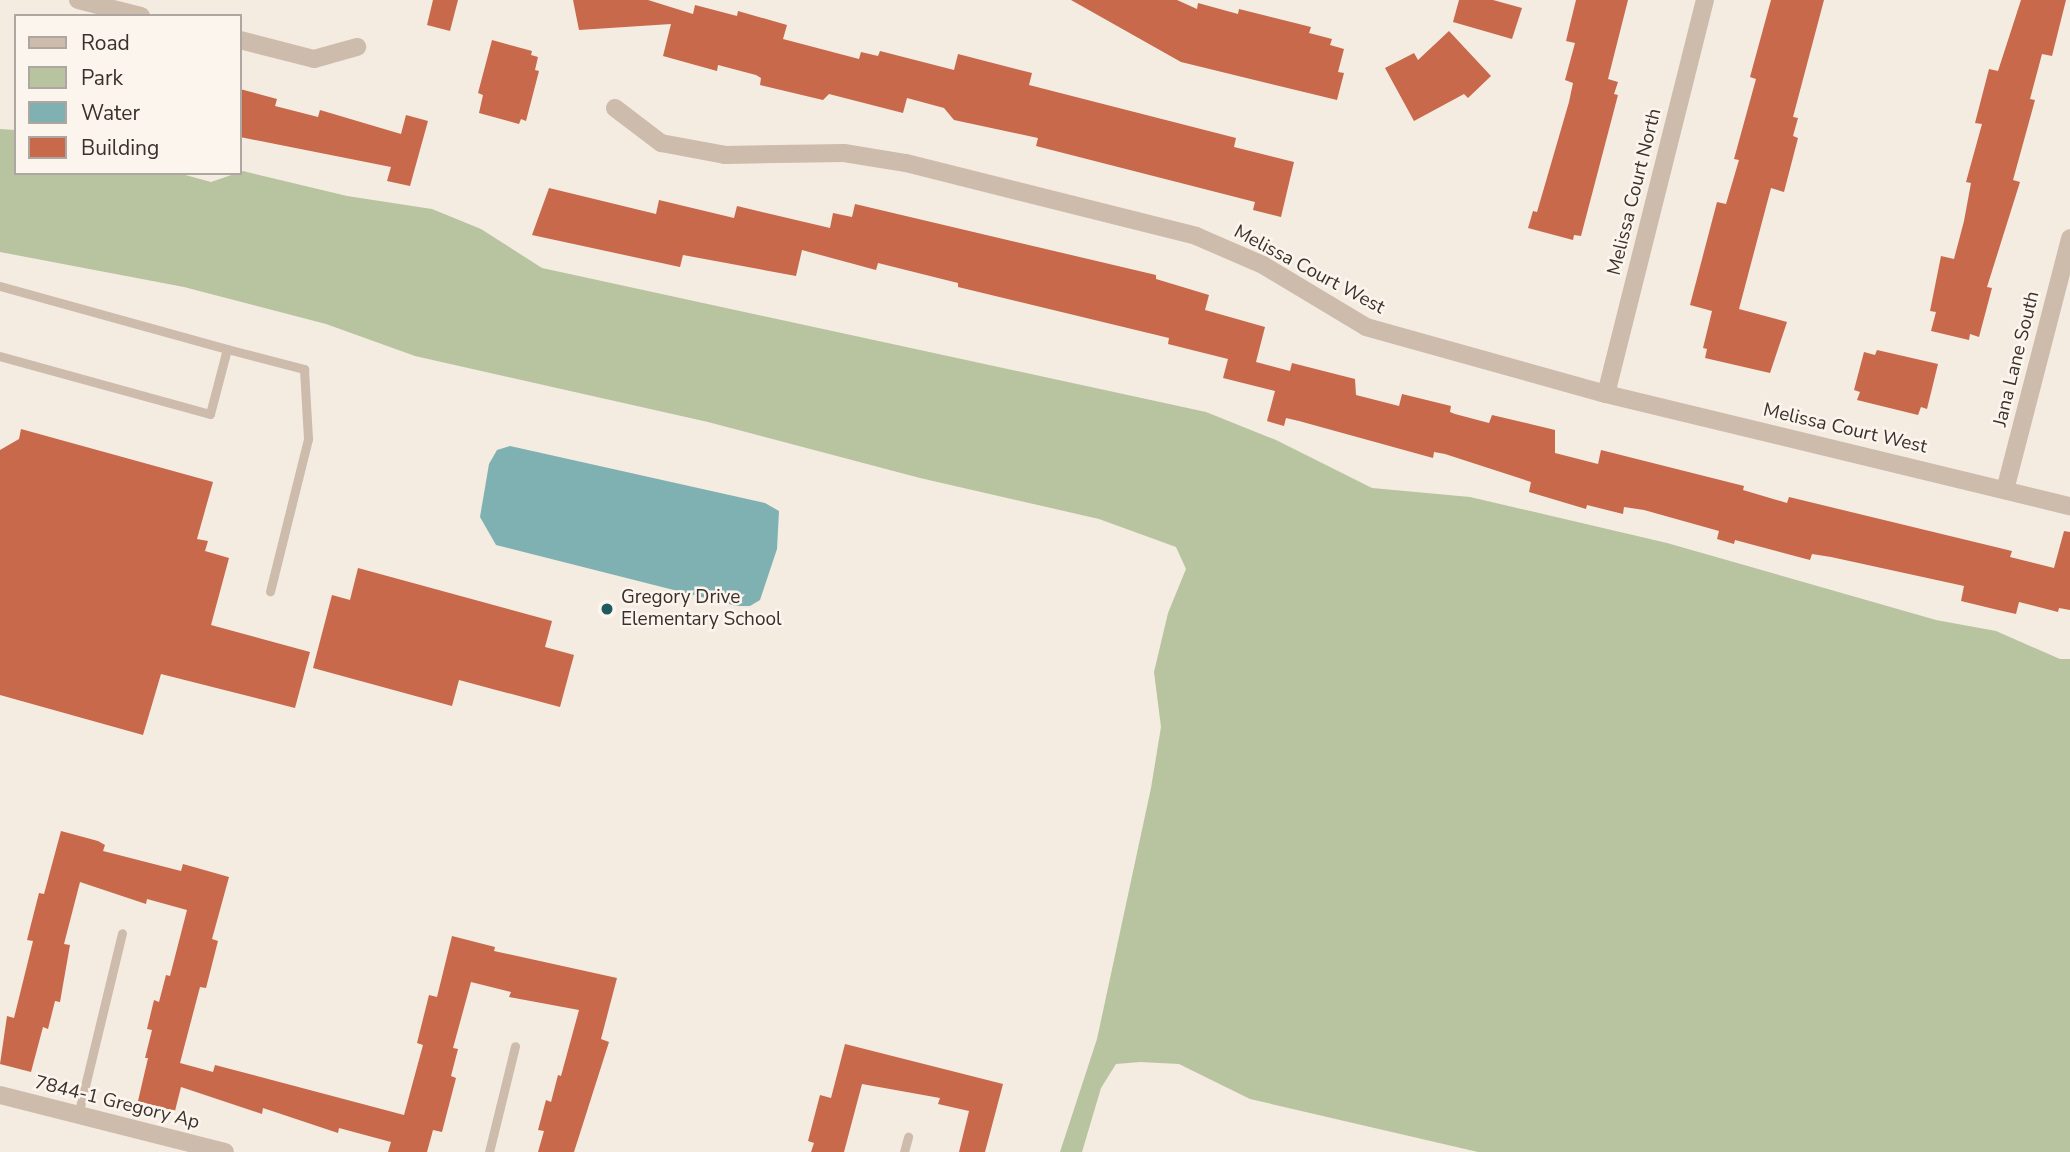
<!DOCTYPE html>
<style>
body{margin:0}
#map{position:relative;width:2070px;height:1152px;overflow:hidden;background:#f4ebe1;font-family:"Nunito Sans",sans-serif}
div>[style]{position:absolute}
.green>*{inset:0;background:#b8c4a0}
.water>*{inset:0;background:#7fb0b2}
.building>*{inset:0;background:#c8694b}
.lane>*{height:9px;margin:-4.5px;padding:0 4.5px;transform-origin:4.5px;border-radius:4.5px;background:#cdbbac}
.street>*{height:18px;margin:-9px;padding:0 9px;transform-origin:9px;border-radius:9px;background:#cdbbac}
.dots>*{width:19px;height:19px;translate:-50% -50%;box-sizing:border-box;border:4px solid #fbf5ee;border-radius:50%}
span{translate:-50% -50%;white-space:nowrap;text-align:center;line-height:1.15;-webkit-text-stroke:5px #fbf5ee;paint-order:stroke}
.street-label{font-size:19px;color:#3b302b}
.poi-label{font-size:19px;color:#3b302b}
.left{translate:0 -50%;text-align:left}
.legend{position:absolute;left:14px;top:14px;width:228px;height:161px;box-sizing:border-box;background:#fbf5ee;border:2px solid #aea6a0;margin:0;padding:9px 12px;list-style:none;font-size:21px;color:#3b302b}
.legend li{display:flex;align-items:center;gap:14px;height:35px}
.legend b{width:35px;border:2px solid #aea6a0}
</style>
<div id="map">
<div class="green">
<i style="clip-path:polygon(0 129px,16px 130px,16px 173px,178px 173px,211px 182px,243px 171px,347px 196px,432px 209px,481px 229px,542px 268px,1206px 412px,1276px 440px,1372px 488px,1470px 497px,1667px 543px,1936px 620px,1996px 631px,2060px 659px,2070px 659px,2070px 1152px,1478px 1152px,1250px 1099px,1179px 1064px,1140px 1062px,1116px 1064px,1101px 1088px,1082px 1152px,1060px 1152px,1097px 1039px,1151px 788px,1161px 727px,1154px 672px,1168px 613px,1186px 569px,1176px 547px,1099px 519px,920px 478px,708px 422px,415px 356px,326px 324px,184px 287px,0 252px)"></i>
</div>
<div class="water">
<i style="clip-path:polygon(510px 446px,765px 503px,779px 511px,777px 549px,760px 600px,750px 606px,737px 606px,496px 545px,480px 517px,489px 464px,497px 450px)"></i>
</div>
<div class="building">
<i style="clip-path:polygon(433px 0,458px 0,450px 31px,427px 25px)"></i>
<i style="clip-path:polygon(573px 0,648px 0,693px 14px,695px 5px,737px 16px,738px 11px,787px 25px,783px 39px,859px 59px,861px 52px,878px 56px,880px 51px,954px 70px,958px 54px,1032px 73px,1029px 85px,1236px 138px,1234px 147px,1294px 162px,1281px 217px,1253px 210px,1255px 202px,1036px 146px,1038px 138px,954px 120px,944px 108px,907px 98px,903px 113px,829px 94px,823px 100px,760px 85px,761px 78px,756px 75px,718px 65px,717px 71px,663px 56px,671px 24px,579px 30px)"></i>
<i style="clip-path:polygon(1071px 0,1177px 0,1197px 9px,1198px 3px,1238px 14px,1239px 9px,1311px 27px,1309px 33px,1332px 39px,1330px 45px,1344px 49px,1338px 72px,1344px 73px,1337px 100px,1181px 62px)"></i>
<i style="clip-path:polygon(1459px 0,1493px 0,1522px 8px,1512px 39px,1453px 22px)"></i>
<i style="clip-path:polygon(1576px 0,1628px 0,1608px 79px,1618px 82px,1614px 94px,1618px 95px,1581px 236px,1574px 235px,1573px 240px,1528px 228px,1533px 211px,1537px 212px,1569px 102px,1573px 83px,1565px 80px,1575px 43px,1566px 41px)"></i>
<i style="clip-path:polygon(1771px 0,1824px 0,1793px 117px,1798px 118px,1793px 136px,1798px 138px,1784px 192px,1771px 188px,1739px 309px,1787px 322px,1770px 373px,1705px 358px,1707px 349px,1703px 348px,1712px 311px,1690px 305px,1717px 202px,1726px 204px,1739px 160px,1734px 159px,1756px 79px,1750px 77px)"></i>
<i style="clip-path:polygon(2021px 0,2066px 0,2052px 56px,2042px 54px,2030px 99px,2035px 100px,2013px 180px,2020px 182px,1987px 287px,1992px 288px,1979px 337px,1970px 334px,1969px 340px,1931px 331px,1936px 312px,1930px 311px,1941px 256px,1954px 259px,1964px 221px,1971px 183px,1966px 182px,1982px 124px,1975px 123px,1989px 69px,1998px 71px)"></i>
<i style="clip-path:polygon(1449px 31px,1491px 76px,1468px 98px,1464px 94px,1414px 121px,1385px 68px,1414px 53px,1418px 60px)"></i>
<i style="clip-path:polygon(492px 40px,532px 51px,531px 55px,538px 57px,535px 70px,539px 71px,526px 121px,521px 119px,519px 124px,479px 113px,483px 95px,478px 93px)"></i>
<i style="clip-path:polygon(240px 89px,277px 99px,275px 106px,318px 117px,320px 110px,401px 134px,406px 115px,428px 121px,410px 186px,387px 181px,391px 167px,240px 137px)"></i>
<i style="clip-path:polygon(549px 188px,656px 214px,659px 200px,734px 218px,737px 206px,830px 228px,833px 213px,852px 217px,855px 204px,1156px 275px,1156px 279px,1209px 295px,1205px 310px,1265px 327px,1256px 362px,1290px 371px,1292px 363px,1355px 379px,1356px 395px,1399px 406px,1402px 394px,1451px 406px,1450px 412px,1455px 414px,1489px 423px,1492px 415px,1555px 430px,1555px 453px,1598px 464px,1601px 450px,1744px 486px,1743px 490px,1787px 503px,1789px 497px,2012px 551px,2010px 557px,2054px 568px,2064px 531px,2070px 532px,2070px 610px,2059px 608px,2058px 612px,2019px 602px,2016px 614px,1998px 610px,1961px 601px,1964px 586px,1831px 557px,1812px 554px,1810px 560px,1735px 540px,1734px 544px,1717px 539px,1719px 531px,1644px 510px,1624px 507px,1623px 514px,1587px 505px,1586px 509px,1529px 492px,1531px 482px,1445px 454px,1434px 452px,1433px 458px,1299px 421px,1286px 418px,1284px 426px,1267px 421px,1275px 391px,1223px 378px,1228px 359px,1168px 344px,1169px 338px,958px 287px,958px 283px,878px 263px,876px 270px,802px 250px,796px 276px,683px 255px,680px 267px,532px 235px)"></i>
<i style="clip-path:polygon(1877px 350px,1938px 364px,1927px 409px,1921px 407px,1918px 415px,1857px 400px,1860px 392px,1854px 390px,1864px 352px,1875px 355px)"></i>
<i style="clip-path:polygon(21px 429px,213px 482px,197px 539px,208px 541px,205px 551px,229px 558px,211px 625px,310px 652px,295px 708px,161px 674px,143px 735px,0 695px,0 450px,19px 439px)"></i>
<i style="clip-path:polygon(358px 568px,552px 621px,545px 647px,574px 655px,560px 707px,459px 680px,452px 706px,313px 668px,332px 595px,350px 600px)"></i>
<i style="clip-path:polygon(61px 831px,98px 841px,105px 845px,103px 851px,181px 871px,183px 864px,229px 877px,212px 939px,218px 941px,206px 988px,200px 987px,180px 1063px,213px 1072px,215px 1065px,404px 1115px,423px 1045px,417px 1043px,429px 995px,437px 997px,452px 936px,495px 947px,494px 951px,617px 978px,601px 1039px,609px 1042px,574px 1152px,538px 1152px,544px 1131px,538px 1130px,546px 1100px,551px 1102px,558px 1075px,561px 1076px,579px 1010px,509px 997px,511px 992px,471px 982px,453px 1048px,458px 1049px,451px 1076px,456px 1078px,442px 1132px,433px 1130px,427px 1152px,388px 1152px,391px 1142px,339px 1128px,338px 1133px,263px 1108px,262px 1114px,181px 1087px,175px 1111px,138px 1101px,148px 1058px,145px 1058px,152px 1030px,147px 1029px,154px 1000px,159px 1002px,166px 975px,170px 976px,187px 910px,147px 899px,146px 904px,80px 882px,64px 944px,70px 945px,60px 1002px,55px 1001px,48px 1029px,43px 1027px,31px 1072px,0 1064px,7px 1016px,14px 1018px,33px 941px,27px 940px,39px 893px,44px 894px)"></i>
<i style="clip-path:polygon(845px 1044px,1003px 1084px,985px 1152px,959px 1152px,969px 1111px,938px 1104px,940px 1098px,862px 1084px,844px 1152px,811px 1152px,814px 1143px,808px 1141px,820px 1095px,831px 1098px)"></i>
</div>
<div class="lane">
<i style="left:0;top:286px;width:236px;rotate:15.5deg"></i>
<i style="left:227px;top:349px;width:67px;rotate:104.7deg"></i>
<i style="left:210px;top:414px;width:218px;rotate:-164.6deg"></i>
<i style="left:227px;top:349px;width:80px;rotate:14.6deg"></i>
<i style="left:304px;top:369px;width:70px;rotate:86.7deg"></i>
<i style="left:308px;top:439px;width:157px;rotate:104deg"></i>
<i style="left:78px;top:1115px;width:187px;rotate:-76.4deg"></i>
<i style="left:489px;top:1152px;width:109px;rotate:-76.2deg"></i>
<i style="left:904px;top:1152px;width:16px;rotate:-75deg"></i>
</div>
<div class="street">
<i style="left:78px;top:0;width:65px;rotate:14.3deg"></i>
<i style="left:240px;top:40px;width:76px;rotate:14.4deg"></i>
<i style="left:314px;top:59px;width:45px;rotate:-15.6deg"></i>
<i style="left:615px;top:108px;width:58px;rotate:37.3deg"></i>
<i style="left:661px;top:143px;width:65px;rotate:10.6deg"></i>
<i style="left:725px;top:155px;width:119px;rotate:-1deg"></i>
<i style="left:844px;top:153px;width:63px;rotate:9.2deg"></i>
<i style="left:906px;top:163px;width:299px;rotate:14.1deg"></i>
<i style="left:1196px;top:236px;width:73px;rotate:23.4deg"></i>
<i style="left:1263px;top:265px;width:120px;rotate:31deg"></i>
<i style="left:1366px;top:327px;width:249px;rotate:15.6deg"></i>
<i style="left:1606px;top:394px;width:477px;rotate:13.6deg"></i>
<i style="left:1606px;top:394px;width:406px;rotate:-75.9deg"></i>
<i style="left:2005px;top:490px;width:260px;rotate:-75.5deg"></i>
<i style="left:0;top:1095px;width:232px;rotate:14.2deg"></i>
</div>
<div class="dots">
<i style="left:607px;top:609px;background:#1f5a5e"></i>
</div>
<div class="street-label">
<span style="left:1635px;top:192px;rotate:-76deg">Melissa Court North</span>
<span style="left:1309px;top:270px;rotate:28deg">Melissa Court West</span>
<span style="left:2017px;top:359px;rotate:-76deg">Jana Lane South</span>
<span style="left:1845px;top:429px;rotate:13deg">Melissa Court West</span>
<span style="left:117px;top:1103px;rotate:14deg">7844-1 Gregory Ap</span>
</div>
<div class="poi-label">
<span class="left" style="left:621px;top:609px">Gregory Drive<br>Elementary School</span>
</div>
<ul class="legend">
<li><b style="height:9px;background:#cdbbac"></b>Road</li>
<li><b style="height:19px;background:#b8c4a0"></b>Park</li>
<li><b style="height:19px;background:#7fb0b2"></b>Water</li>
<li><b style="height:19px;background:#c8694b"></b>Building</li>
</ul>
</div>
